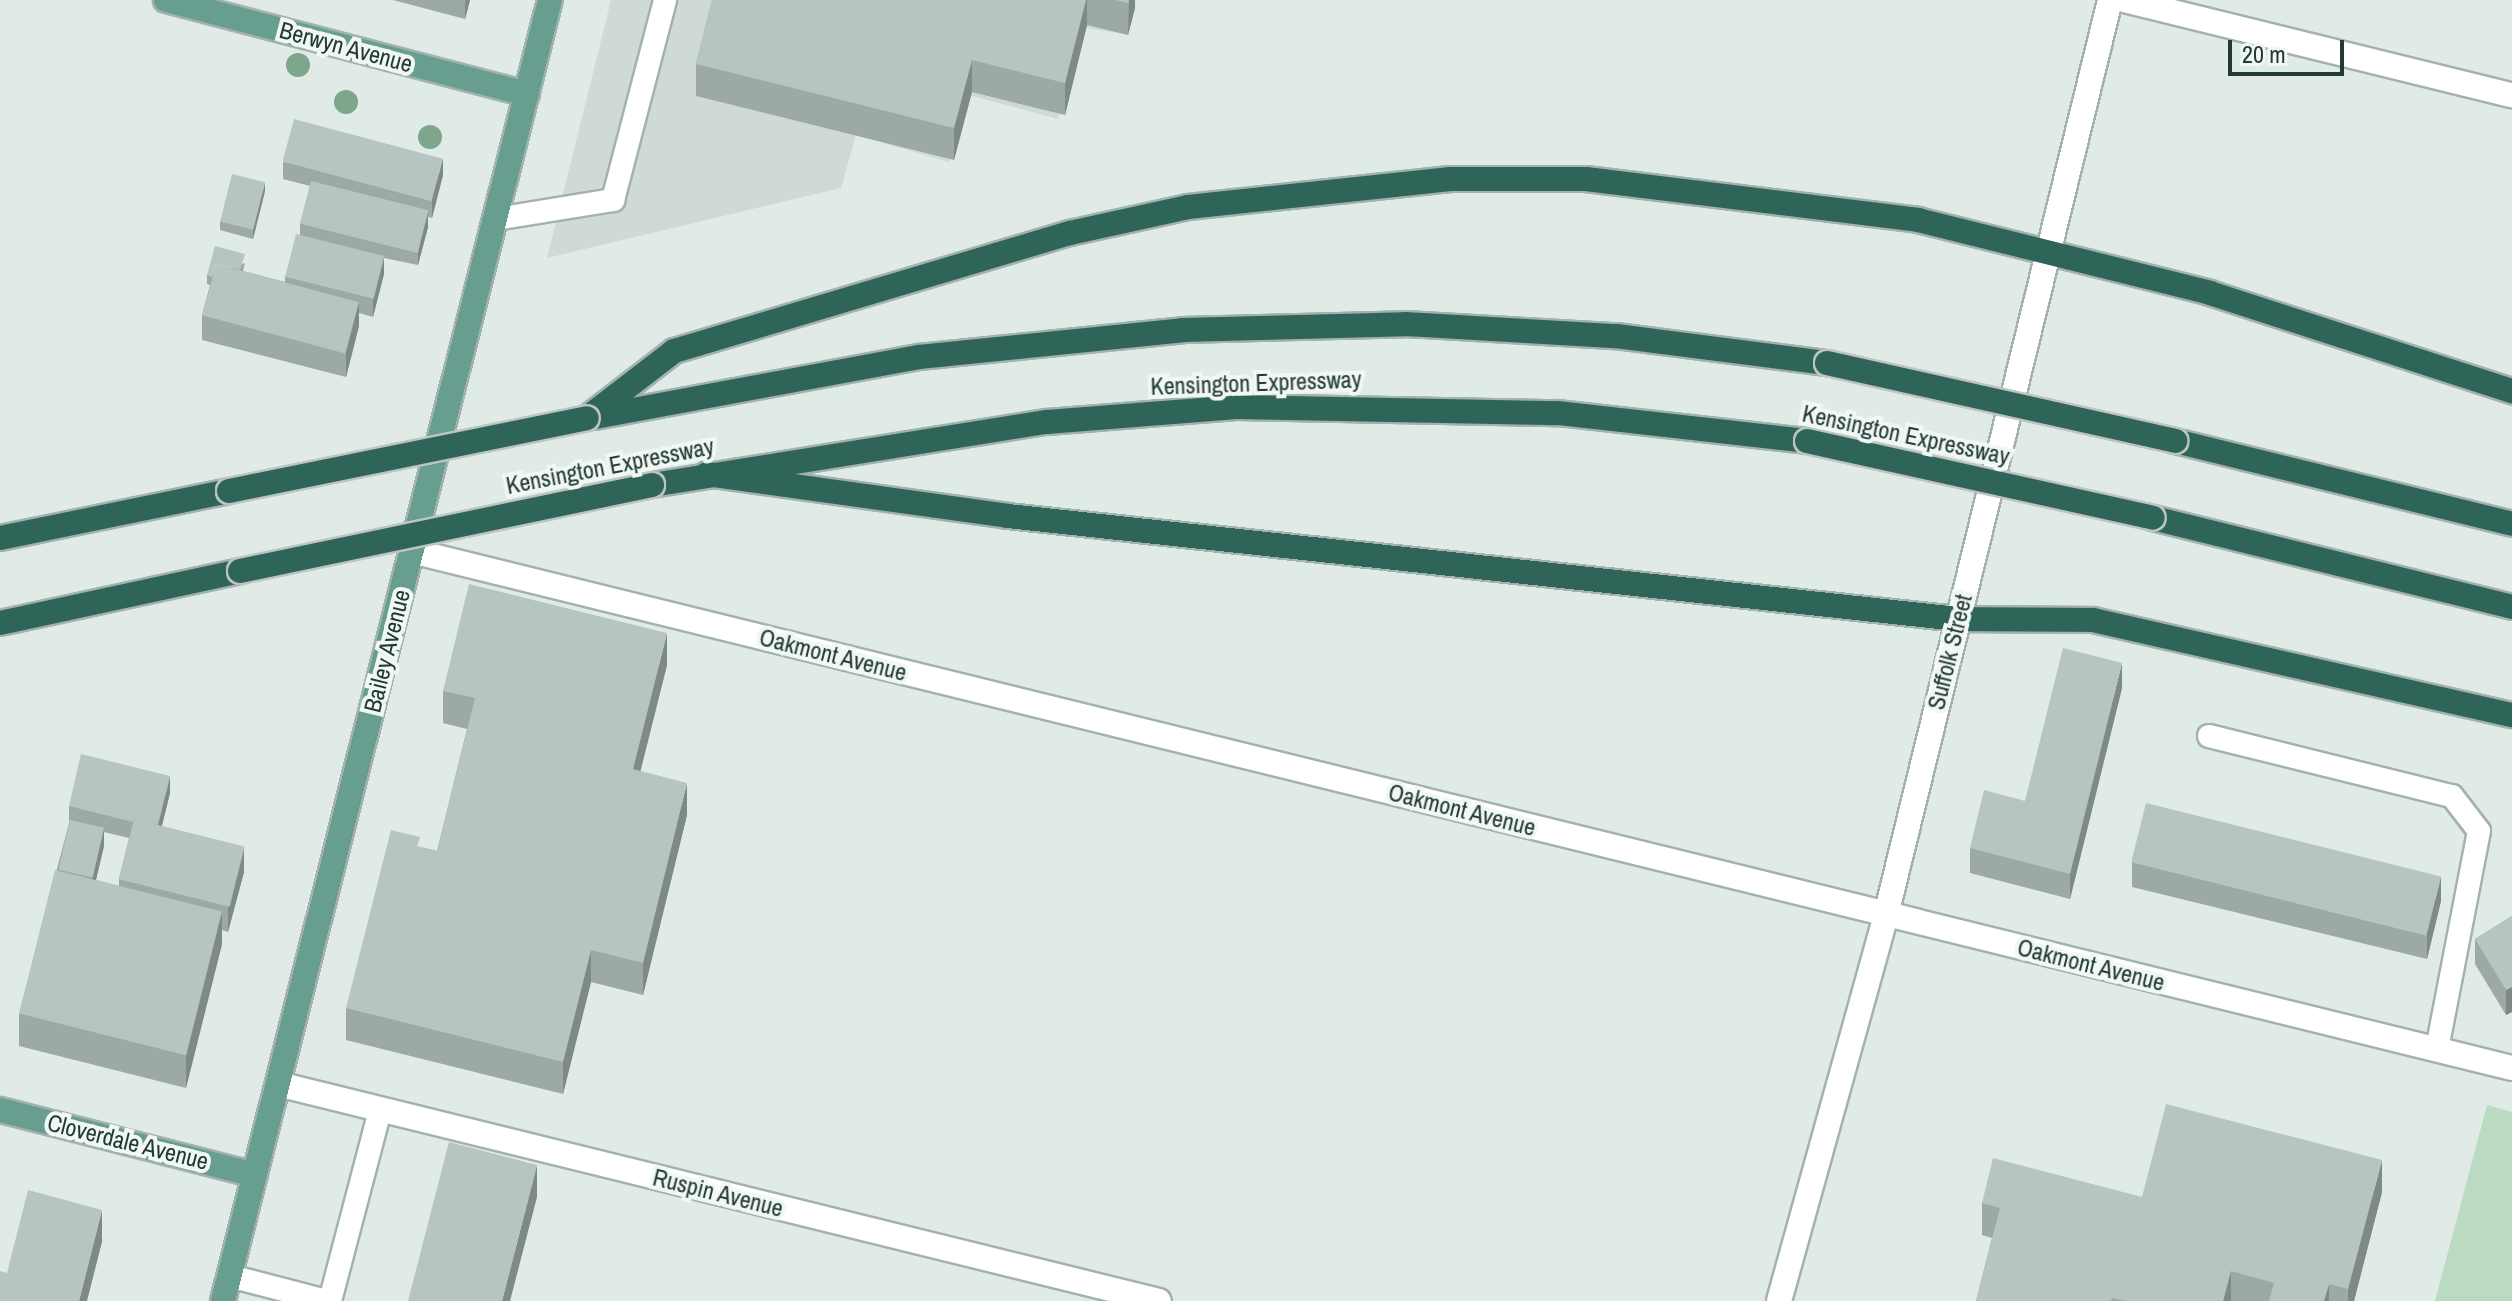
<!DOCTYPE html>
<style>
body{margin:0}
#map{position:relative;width:2512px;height:1301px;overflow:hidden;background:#e0eae6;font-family:"Archivo Narrow",sans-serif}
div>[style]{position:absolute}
.built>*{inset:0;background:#cfdad5}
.green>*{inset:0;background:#badbc2}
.roads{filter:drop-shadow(2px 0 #a3b2ad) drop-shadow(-2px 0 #a3b2ad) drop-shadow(0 2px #a3b2ad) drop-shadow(0 -2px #a3b2ad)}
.lane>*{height:22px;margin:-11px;padding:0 11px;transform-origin:11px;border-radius:11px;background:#fff}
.street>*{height:24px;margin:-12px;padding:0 12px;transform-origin:12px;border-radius:12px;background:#fff}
.primary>*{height:24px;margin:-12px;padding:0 12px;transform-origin:12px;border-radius:12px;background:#679e8f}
.highway>*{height:24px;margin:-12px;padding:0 12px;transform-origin:12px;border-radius:12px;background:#2f6559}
.bridges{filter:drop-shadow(2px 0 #bdc4c2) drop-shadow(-2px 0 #bdc4c2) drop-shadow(0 2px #bdc4c2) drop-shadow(0 -2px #bdc4c2)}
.highway-bridge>*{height:24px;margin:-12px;padding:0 12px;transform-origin:12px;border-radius:12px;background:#2f6559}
.trees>*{width:24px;height:24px;margin:-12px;border-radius:50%;background:#7ea68d}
.wall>*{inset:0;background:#9da9a4}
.shaded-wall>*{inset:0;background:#7f8a86}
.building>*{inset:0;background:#b6c5bf;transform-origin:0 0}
span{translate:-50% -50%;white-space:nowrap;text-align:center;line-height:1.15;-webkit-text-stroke:8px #f1f7f4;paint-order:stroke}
.street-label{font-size:24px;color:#223a33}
.scale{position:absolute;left:2228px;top:40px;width:116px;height:36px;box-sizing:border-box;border:4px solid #223a33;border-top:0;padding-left:10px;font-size:24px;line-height:28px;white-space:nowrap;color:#223a33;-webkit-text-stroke:6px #f1f7f4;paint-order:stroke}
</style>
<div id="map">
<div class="built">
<i style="clip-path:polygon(611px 0,1104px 0,1125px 34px,1085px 28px,1058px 119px,968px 95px,949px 162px,856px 135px,841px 188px,547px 258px)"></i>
</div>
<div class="green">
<i style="clip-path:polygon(2487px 1105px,2512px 1112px,2512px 1301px,2435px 1301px)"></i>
</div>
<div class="roads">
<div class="lane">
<i style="left:496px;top:219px;width:119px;rotate:-9.2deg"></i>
<i style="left:613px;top:200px;width:207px;rotate:-75.4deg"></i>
<i style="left:2209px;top:736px;width:250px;rotate:13.9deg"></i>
<i style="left:2452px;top:796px;width:44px;rotate:52.4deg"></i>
<i style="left:2479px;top:831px;width:223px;rotate:100.9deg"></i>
<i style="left:230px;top:1276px;width:100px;rotate:14.5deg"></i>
<i style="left:330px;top:1301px;width:197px;rotate:-75.3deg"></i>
</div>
<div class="street">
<i style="left:2124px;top:0;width:399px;rotate:13.8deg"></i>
<i style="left:412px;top:551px;width:2163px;rotate:13.83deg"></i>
<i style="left:278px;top:1084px;width:907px;rotate:13.84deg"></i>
<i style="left:1779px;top:1301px;width:401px;rotate:-74.5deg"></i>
<i style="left:1886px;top:915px;width:942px;rotate:-76.24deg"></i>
</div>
<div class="primary">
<i style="left:166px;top:0;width:373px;rotate:14.6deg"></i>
<i style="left:0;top:1110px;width:263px;rotate:14.3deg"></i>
<i style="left:223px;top:1301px;width:1341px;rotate:-75.89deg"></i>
</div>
<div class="highway">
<i style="left:595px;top:417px;width:330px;rotate:-10.5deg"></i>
<i style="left:919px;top:357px;width:265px;rotate:-5.8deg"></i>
<i style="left:1183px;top:330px;width:222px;rotate:-1.5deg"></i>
<i style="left:1405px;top:324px;width:211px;rotate:3.3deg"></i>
<i style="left:1616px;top:336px;width:213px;rotate:7.3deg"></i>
<i style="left:587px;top:418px;width:110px;rotate:-37.6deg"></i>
<i style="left:674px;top:351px;width:413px;rotate:-16.6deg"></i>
<i style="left:1070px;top:233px;width:121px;rotate:-12.4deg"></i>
<i style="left:1188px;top:207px;width:264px;rotate:-6.1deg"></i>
<i style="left:1451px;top:179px;width:135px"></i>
<i style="left:1586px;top:179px;width:335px;rotate:7deg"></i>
<i style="left:1918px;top:220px;width:301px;rotate:14deg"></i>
<i style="left:2210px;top:293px;width:318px;rotate:18deg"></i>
<i style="left:2175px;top:441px;width:347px;rotate:13.8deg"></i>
<i style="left:707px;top:474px;width:304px;rotate:7.9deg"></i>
<i style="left:1008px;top:516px;width:956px;rotate:6.19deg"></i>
<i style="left:1958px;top:619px;width:135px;rotate:0.4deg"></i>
<i style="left:2093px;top:620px;width:430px;rotate:12.8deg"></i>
<i style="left:652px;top:485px;width:400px;rotate:-9.1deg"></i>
<i style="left:1047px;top:422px;width:190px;rotate:-4.5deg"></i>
<i style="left:1236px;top:407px;width:322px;rotate:1.1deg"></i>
<i style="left:1558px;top:413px;width:251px;rotate:6.4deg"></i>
<i style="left:2153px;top:518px;width:370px;rotate:13.9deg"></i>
<i style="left:0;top:538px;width:234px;rotate:-11.6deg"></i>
<i style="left:0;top:623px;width:246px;rotate:-12.2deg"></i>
</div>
</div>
<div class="bridges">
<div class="highway-bridge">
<i style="left:1827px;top:363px;width:357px;rotate:12.6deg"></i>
<i style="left:1807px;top:441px;width:354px;rotate:12.5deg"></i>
<i style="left:229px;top:491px;width:365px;rotate:-11.5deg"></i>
<i style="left:240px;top:571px;width:421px;rotate:-11.8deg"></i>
</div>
</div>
<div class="trees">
<i style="left:298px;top:65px"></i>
<i style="left:346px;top:102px"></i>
<i style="left:430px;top:137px"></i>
</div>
<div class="wall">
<i style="clip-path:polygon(393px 0,470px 0,465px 19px)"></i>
<i style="clip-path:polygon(712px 0,1135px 0,1135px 8px,1128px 35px,1087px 25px,1065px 115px,972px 92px,954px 160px,696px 96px,696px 64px)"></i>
<i style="clip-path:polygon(283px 162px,443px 175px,432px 218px,428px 217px,428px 227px,418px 265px,384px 258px,384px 274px,373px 317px,359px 313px,359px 326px,346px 377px,202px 340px,202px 315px,210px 285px,207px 284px,207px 275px,245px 263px,243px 271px,285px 282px,285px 277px,300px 235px,300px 224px,310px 186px,283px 179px)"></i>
<i style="clip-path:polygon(265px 191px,253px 239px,220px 230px,220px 221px)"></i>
<i style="clip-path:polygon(667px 665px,640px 771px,687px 815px,643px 995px,591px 982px,563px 1094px,346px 1040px,346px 1008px,420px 847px,437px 851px,467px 729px,443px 723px,443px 691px)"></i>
<i style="clip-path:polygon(2122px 688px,2070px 899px,1970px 873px,1970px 848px,2025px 801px)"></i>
<i style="clip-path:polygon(evenodd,170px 793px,162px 826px,244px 872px,228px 932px,222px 930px,222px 944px,186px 1088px,19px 1046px,19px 1014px,69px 823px,69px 806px,170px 793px,104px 832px,129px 838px,119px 879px,119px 886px,96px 880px,104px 846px,104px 832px)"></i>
<i style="clip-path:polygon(2132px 862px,2441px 901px,2427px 959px,2132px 887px)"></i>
<i style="clip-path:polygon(2512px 916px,2512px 1012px,2506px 1015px,2475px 964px,2475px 939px)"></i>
<i style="clip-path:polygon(2382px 1192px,2354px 1301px,1976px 1301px,1992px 1238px,1982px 1235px,1982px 1203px,2142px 1197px)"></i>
</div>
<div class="shaded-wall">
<i style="clip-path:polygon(466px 0,470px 0,465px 19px,465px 2px)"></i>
<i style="clip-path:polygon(1086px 0,1087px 0,1087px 25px,1065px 115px,1065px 83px)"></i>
<i style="clip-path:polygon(1129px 0,1135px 0,1135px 8px,1128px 35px)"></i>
<i style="clip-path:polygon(972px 60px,972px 92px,954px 160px,954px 128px)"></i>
<i style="clip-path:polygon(443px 158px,443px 175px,432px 218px,432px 200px)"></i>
<i style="clip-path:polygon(265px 182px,265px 191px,253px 239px,253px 230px)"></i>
<i style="clip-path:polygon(428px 210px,428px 227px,418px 265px,418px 248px)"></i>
<i style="clip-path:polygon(384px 256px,384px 274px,373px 317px,373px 300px)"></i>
<i style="clip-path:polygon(359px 301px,359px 326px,346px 377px,346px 352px)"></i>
<i style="clip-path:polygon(667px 633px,667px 665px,633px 801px,633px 769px)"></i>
<i style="clip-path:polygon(2122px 663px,2122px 688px,2070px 899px,2070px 874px)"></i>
<i style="clip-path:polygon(170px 776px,170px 793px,157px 845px,157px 828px)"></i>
<i style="clip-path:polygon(687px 783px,687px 815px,643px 995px,643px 963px)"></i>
<i style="clip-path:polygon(104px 828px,104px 846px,89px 909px,89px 892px)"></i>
<i style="clip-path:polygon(244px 847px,244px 872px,228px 932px,228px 907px)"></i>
<i style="clip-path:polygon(2441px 876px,2441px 901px,2427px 959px,2427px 934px)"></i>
<i style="clip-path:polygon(222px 911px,222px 944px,186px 1088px,186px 1056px)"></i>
<i style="clip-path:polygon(591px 950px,591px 982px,563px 1094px,563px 1062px)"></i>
<i style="clip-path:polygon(2512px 987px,2512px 1012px,2506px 1015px,2506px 990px)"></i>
<i style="clip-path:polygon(2382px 1160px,2382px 1192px,2354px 1301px,2348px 1301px,2348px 1289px)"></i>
<i style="clip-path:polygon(537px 1165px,537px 1197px,510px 1301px,502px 1301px)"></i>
<i style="clip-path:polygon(102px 1210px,102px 1242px,87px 1301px,79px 1301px)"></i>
<i style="clip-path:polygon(2231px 1271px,2231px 1301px,2223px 1301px)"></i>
<i style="clip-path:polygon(2329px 1284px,2329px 1301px,2324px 1301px)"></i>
</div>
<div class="building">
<i style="clip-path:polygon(712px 0,1086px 0,1065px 83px,972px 60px,954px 128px,696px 64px)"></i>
<i style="clip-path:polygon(1115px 0,1129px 0,1128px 3px)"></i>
<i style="left:294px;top:119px;width:154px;height:44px;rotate:15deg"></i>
<i style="left:232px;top:174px;width:34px;height:49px;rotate:14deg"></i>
<i style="left:311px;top:181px;width:121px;height:44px;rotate:14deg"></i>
<i style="left:296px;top:234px;width:91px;height:44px;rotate:14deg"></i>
<i style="clip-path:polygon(215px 246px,245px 254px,240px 270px,216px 264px,212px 277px,207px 275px)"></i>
<i style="left:216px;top:264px;width:148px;height:53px;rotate:15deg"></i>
<i style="clip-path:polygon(469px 584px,667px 633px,633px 769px,687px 783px,643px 963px,591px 950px,563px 1062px,346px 1008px,391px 830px,420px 837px,417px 846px,437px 851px,475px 698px,443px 691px)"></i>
<i style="clip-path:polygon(2063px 648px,2122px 663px,2070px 874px,1970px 848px,1984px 790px,2025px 801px)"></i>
<i style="clip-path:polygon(81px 754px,170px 776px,158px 825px,134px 819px,133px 822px,69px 806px)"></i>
<i style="left:2146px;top:803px;width:304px;height:61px;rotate:14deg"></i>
<i style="left:134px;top:819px;width:114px;height:62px;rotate:14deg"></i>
<i style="left:70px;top:820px;width:35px;height:51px;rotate:13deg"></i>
<i style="left:55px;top:870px;width:172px;height:148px;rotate:14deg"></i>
<i style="clip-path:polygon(2512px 916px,2512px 987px,2506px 990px,2475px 939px)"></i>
<i style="clip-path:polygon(2166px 1104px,2382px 1160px,2348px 1289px,2329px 1284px,2324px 1301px,2269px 1301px,2274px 1283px,2231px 1271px,2223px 1301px,2126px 1301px,2112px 1298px,2111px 1301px,1976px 1301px,2000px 1208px,1982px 1203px,1993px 1158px,2142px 1197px)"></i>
<i style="clip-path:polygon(449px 1142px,537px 1165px,502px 1301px,408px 1301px)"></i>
<i style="clip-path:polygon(28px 1190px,102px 1210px,79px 1301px,0 1301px,0 1271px,7px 1273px)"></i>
</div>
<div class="street-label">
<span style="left:346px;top:47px;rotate:15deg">Berwyn Avenue</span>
<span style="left:1256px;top:383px;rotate:-2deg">Kensington Expressway</span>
<span style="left:1906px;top:435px;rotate:12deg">Kensington Expressway</span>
<span style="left:610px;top:466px;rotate:-11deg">Kensington Expressway</span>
<span style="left:387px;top:651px;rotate:-76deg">Bailey Avenue</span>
<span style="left:1950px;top:652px;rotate:-76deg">Suffolk Street</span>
<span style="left:833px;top:655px;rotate:14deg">Oakmont Avenue</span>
<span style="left:1462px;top:810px;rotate:14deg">Oakmont Avenue</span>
<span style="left:2091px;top:965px;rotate:14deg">Oakmont Avenue</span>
<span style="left:128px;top:1142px;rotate:14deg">Cloverdale Avenue</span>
<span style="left:718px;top:1193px;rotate:14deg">Ruspin Avenue</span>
</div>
<div class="scale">20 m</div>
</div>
